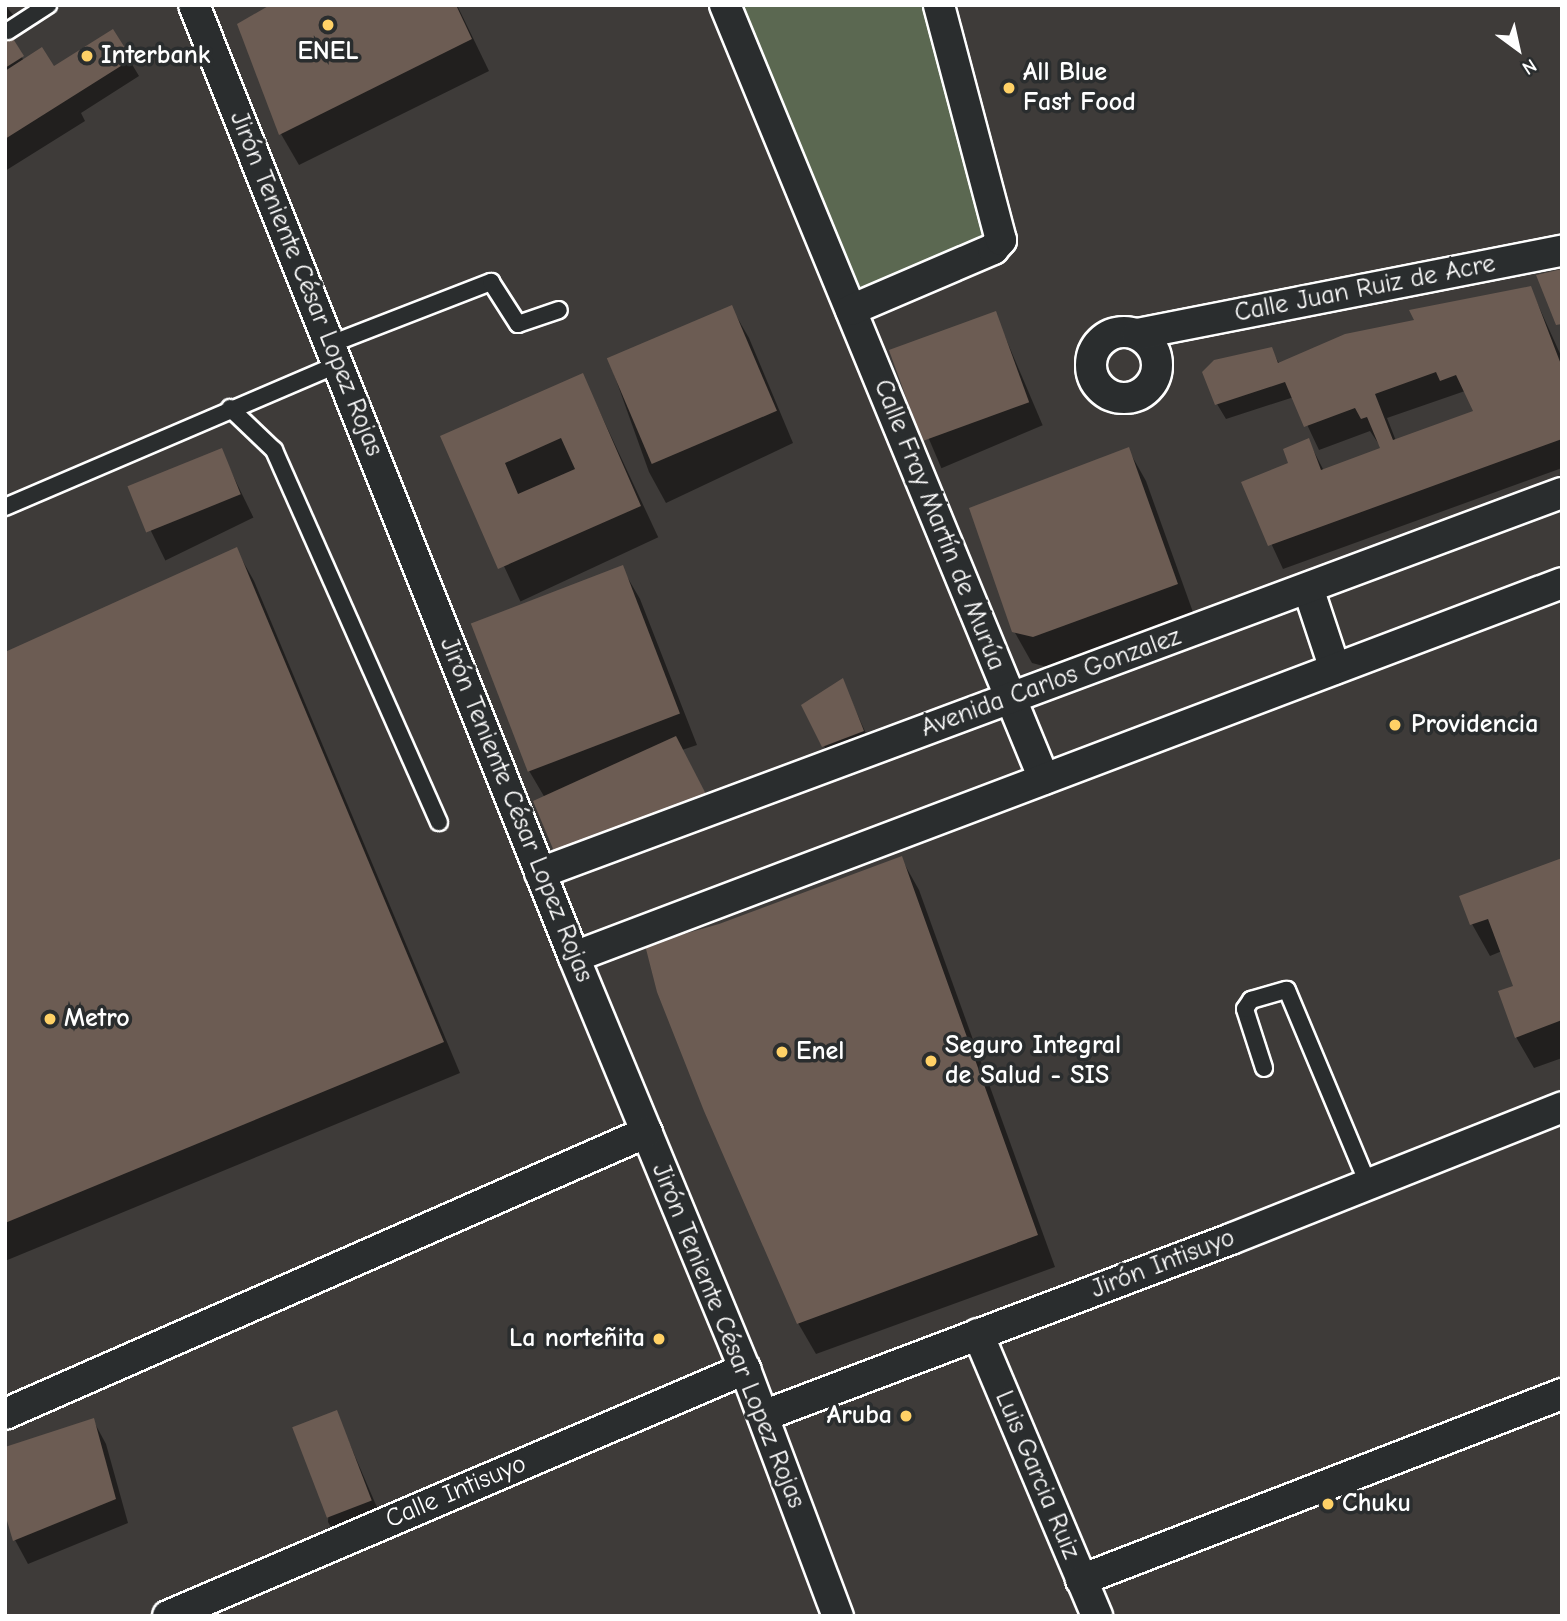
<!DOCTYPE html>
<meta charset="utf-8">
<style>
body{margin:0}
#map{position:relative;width:1567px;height:1621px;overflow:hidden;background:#3e3b39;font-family:"Comic Neue",sans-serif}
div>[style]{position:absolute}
.green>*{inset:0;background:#5b6851}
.shadow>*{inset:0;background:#0007;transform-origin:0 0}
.building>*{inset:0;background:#6c5c53;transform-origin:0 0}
.roads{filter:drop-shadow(2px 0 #fff) drop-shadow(-2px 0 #fff) drop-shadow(0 2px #fff) drop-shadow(0 -2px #fff)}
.service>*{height:16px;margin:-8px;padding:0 8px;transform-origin:8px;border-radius:8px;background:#2a2d2e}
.minor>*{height:30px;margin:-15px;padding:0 15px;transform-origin:15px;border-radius:15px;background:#2a2d2e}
.minor>.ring{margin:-15px;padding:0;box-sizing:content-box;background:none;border:30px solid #2a2d2e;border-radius:50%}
.dots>*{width:19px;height:19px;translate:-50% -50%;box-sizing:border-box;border:4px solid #2a2d2e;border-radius:50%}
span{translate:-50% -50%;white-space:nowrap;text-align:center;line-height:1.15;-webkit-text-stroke:7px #2a2d2e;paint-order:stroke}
.poi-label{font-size:26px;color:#fff;font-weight:700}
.left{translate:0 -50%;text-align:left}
.right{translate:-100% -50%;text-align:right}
.street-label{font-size:26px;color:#fff}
.frame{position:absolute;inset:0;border:7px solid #fff;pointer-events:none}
.north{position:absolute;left:1483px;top:14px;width:70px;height:70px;-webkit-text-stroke:5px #2a2d2e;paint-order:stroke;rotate:147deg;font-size:19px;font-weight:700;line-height:28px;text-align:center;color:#fff}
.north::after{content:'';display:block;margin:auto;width:24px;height:32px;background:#fff;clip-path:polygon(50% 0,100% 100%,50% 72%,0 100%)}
</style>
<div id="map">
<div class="green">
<i style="clip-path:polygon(736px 5px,923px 5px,989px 237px,855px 295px)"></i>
</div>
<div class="shadow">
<i style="clip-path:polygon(5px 5px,19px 22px,6px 30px,24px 61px,54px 68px,112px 31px,139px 76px,81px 113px,85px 121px,5px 171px)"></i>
<i style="clip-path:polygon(273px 5px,457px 5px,489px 71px,299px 165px,281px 134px)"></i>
<i style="clip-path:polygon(evenodd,1530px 287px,1562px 358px,1562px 468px,1283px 569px,1243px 483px,1291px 464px,1308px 440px,1324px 471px,1382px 449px,1370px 431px,1319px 450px,1294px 397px,1226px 419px,1217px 404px,1271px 349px,1280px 365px,1530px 287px,1465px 391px,1475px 412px,1396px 441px,1387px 418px,1465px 391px)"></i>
<i style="clip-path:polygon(731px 307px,749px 338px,793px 443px,666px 503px,649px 472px,610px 363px)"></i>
<i style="left:995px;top:313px;width:122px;height:110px;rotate:67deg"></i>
<i style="left:583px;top:376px;width:178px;height:152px;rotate:65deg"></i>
<i style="clip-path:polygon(1128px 449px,1146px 481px,1194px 615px,1051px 668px,1032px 663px,1014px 631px)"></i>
<i style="left:221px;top:451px;width:74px;height:98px;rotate:64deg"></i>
<i style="clip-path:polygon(236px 549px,254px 581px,460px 1073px,5px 1261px,5px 653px)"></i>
<i style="clip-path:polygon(622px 568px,640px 599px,697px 745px,682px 750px,720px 822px,572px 879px,558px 855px,545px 798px,528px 769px)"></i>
<i style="clip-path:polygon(842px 680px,872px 747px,833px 761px,824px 746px)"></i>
<i style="clip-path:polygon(901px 858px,919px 890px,1055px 1267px,816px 1354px,798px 1323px,719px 925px)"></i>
<i style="clip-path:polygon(1562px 860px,1562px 1058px,1534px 1068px,1516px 1037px,1515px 987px,1502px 951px,1490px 956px,1472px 924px)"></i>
<i style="clip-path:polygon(336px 1412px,385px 1526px,342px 1546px,328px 1522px)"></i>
<i style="clip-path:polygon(93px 1420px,106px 1444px,128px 1523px,28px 1564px,15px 1540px)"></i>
</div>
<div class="building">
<i style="clip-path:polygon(270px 5px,456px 5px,472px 39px,279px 135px,237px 24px)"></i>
<i style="clip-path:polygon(5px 26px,24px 56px,5px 68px)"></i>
<i style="clip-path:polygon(113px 29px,132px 59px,5px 139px,5px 71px,42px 47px,54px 66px)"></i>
<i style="clip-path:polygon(1562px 269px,1562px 324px,1556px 325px,1536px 275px)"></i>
<i style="clip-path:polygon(evenodd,1531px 286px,1562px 367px,1562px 439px,1268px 546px,1241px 482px,1288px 463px,1283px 449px,1309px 438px,1321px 470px,1380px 448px,1367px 417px,1361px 419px,1355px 408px,1304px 427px,1285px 382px,1215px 405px,1202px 372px,1214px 360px,1272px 347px,1278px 363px,1345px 334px,1414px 320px,1409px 310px,1531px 286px,1436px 372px,1440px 381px,1456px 375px,1473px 411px,1393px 440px,1375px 394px,1436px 372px)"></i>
<i style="left:732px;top:305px;width:115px;height:136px;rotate:67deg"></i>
<i style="left:996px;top:311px;width:97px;height:114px;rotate:70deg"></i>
<i style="clip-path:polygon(evenodd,583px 373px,641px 506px,498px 569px,440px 436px,583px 373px,561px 438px,575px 469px,518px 494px,505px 463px,561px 438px)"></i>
<i style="clip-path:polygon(1129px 447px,1178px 584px,1033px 637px,1012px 632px,969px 508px)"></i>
<i style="left:222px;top:448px;width:50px;height:102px;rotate:68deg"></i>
<i style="clip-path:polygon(237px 547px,444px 1042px,5px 1223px,5px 652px)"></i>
<i style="left:623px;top:565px;width:159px;height:163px;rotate:69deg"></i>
<i style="clip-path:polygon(843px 678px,864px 731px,822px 747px,801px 705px)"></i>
<i style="clip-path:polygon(676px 736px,708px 798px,556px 856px,533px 801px)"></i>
<i style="clip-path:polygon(902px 856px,1038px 1235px,797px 1324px,704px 1111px,657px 992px,645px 945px,719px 924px)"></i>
<i style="clip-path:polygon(1562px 858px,1562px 1020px,1515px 1038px,1498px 991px,1513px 986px,1488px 919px,1470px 925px,1459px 896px)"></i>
<i style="left:337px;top:1410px;width:97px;height:48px;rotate:69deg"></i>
<i style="clip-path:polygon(94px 1418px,116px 1499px,13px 1541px,5px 1514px,5px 1447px)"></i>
</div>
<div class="roads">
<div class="service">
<i style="left:8px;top:31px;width:48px;rotate:-33deg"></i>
<i style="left:331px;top:344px;width:172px;rotate:-21.2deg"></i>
<i style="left:491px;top:282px;width:50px;rotate:57.3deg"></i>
<i style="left:518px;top:324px;width:43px;rotate:-18.9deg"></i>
<i style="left:230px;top:408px;width:61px;rotate:43.7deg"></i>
<i style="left:274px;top:450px;width:407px;rotate:66.1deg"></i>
<i style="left:5px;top:507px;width:363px;rotate:-23.2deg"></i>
<i style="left:1264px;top:1068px;width:62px;rotate:-107.9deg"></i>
<i style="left:1245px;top:1009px;width:11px;rotate:-56deg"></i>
<i style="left:1251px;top:1000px;width:37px;rotate:-16deg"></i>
<i style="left:1287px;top:990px;width:210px;rotate:67.3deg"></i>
</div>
<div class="minor">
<i style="left:194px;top:5px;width:1025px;rotate:68.24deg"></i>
<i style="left:574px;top:957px;width:446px;rotate:67.5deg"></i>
<i style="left:745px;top:1369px;width:264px;rotate:69.4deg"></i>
<i style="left:725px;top:5px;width:837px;rotate:67.6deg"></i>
<i style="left:851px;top:310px;width:155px;rotate:-23.2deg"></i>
<i style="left:993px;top:249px;width:12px;rotate:-48deg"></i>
<i style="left:1001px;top:240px;width:243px;rotate:-104.8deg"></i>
<i class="ring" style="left:1091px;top:332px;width:36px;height:36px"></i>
<i style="left:1137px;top:334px;width:433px;rotate:-11.1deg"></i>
<i style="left:1308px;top:588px;width:85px;rotate:71.6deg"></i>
<i style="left:540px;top:873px;width:1090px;rotate:-20.4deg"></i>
<i style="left:574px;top:957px;width:1056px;rotate:-20.73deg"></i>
<i style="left:978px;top:1334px;width:306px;rotate:67.1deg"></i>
<i style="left:5px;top:1414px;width:701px;rotate:-23.71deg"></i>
<i style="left:763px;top:1416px;width:500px;rotate:-20.72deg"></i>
<i style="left:1231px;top:1239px;width:356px;rotate:-21.7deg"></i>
<i style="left:1081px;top:1580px;width:516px;rotate:-21.14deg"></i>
<i style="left:168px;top:1616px;width:628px;rotate:-23.17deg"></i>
</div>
</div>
<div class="dots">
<i style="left:328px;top:25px;background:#ffd166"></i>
<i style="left:87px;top:56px;background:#ffd166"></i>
<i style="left:1009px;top:88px;background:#ffd166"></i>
<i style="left:1395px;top:725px;background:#ffd166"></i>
<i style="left:50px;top:1019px;background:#ffd166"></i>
<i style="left:782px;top:1052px;background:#ffd166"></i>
<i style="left:931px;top:1061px;background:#ffd166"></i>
<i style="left:659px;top:1339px;background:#ffd166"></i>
<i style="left:906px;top:1416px;background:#ffd166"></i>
<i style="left:1328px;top:1504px;background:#ffd166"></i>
</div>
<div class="poi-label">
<span style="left:328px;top:52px">ENEL</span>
<span class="left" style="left:101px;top:56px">Interbank</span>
<span class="left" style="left:1023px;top:88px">All Blue<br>Fast Food</span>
<span class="left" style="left:1411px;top:725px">Providencia</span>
<span class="left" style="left:64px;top:1019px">Metro</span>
<span class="left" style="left:945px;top:1061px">Seguro Integral<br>de Salud - SIS</span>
<span class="left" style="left:796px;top:1052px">Enel</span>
<span class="right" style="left:645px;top:1339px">La norteñita</span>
<span class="right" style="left:892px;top:1416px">Aruba</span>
<span class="left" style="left:1342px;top:1504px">Chuku</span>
</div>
<div class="street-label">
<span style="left:306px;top:284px;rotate:68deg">Jirón Teniente César Lopez Rojas</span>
<span style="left:1365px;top:289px;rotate:-11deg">Calle Juan Ruiz de Acre</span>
<span style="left:939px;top:525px;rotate:68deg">Calle Fray Martín de Murúa</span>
<span style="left:1051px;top:683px;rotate:-20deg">Avenida Carlos Gonzalez</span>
<span style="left:516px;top:810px;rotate:68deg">Jirón Teniente César Lopez Rojas</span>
<span style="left:1163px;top:1264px;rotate:-21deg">Jirón Intisuyo</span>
<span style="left:728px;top:1336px;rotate:68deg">Jirón Teniente César Lopez Rojas</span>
<span style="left:1037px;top:1475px;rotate:67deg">Luis Garcia Ruiz</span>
<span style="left:456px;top:1492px;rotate:-23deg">Calle Intisuyo</span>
</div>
<div class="frame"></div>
<div class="north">N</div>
</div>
